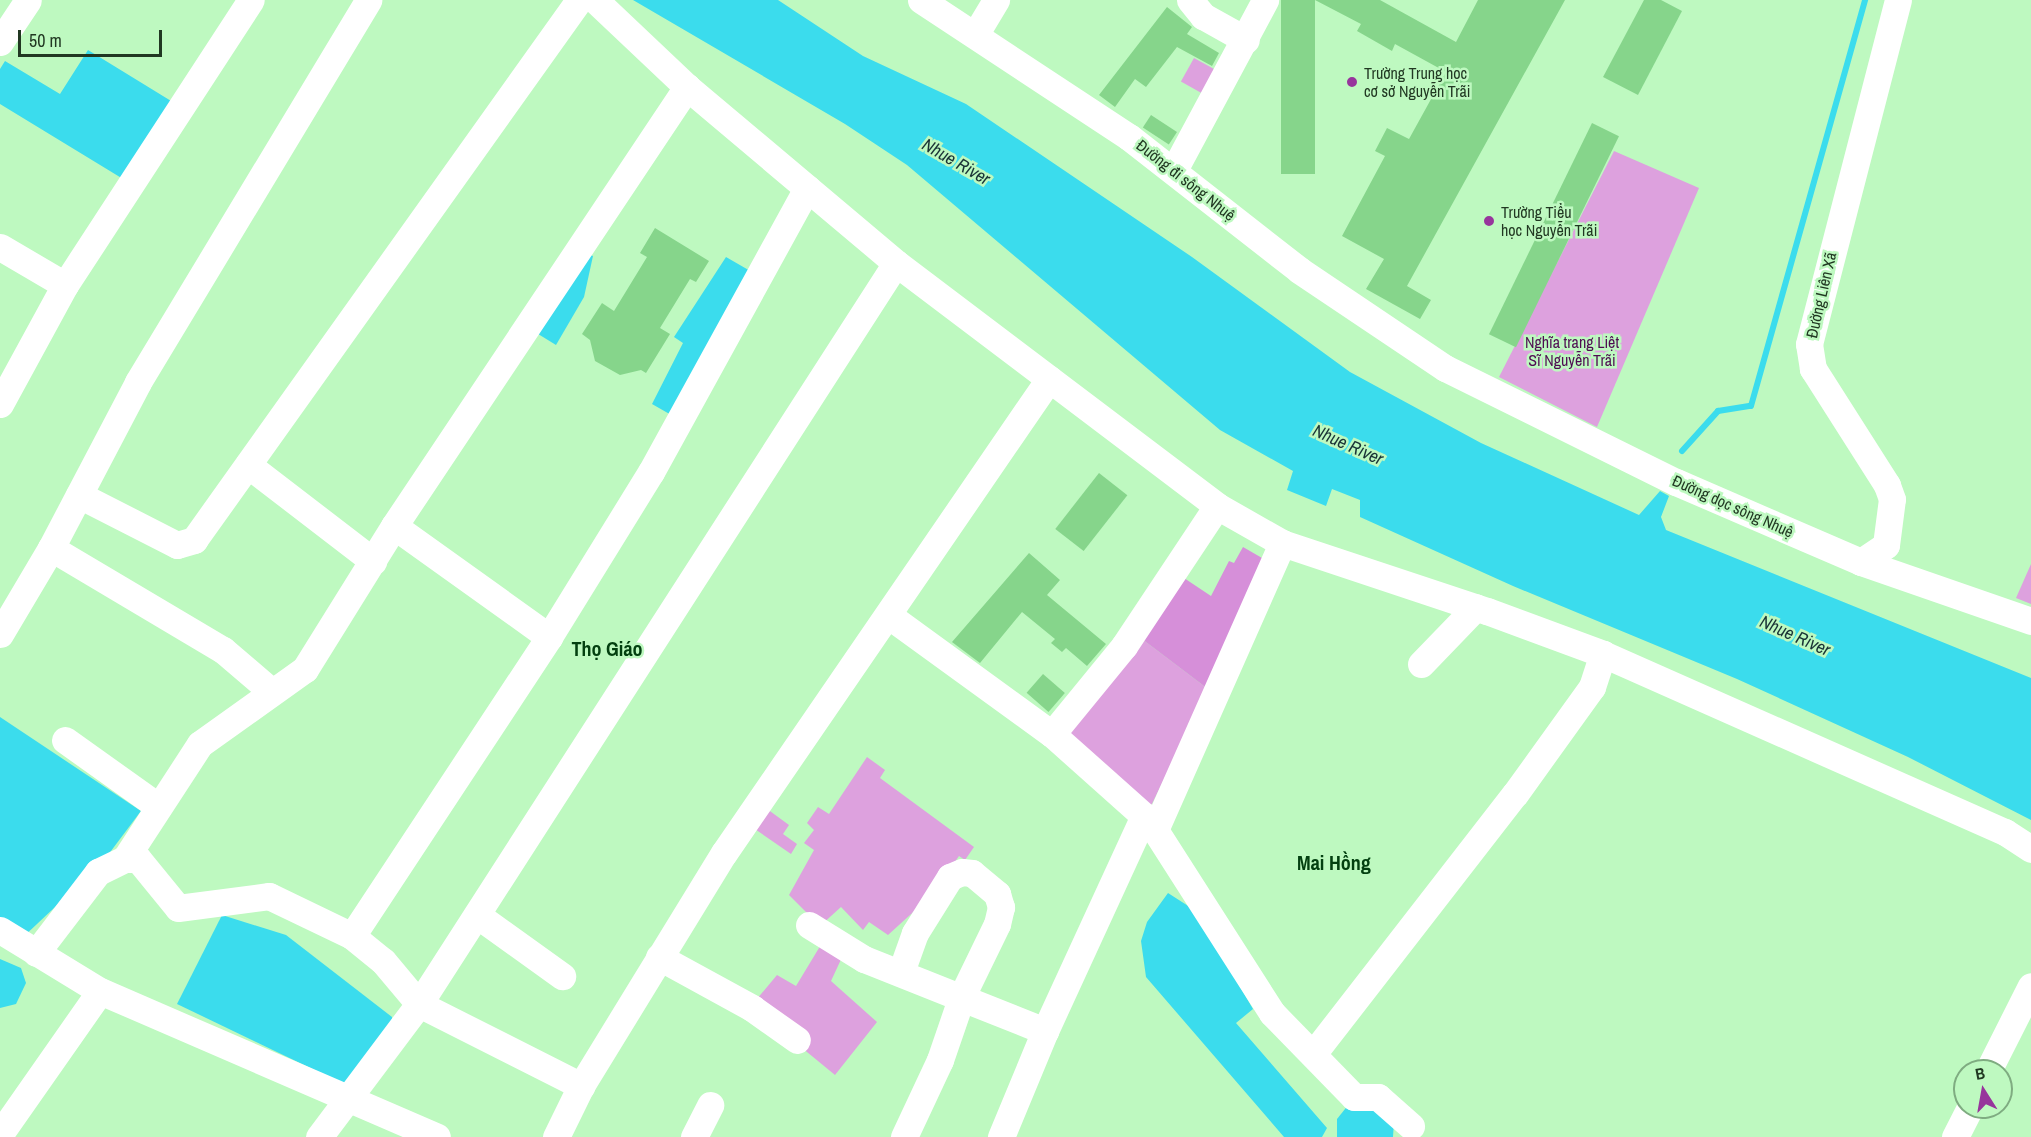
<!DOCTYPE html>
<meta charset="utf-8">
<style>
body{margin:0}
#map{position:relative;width:2031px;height:1137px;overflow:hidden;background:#bef9c0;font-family:"Archivo Narrow",sans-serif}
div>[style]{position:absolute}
.green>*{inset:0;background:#dda1de;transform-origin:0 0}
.forest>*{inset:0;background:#d68fd9}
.water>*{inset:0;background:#3bdced}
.stream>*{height:6px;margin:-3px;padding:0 3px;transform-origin:3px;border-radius:3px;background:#3bdced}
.building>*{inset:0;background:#86d58b;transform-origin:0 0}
.minor>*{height:27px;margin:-13.5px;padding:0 13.5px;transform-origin:13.5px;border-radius:13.5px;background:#fff}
.dots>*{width:16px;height:16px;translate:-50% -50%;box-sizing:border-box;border:3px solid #bef9c0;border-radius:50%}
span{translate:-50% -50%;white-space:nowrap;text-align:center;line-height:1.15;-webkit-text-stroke:5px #bef9c0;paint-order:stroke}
.poi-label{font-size:16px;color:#213822}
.left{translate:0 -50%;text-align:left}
.street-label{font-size:16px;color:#213822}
.park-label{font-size:16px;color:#4e0c51}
.water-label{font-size:18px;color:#1a3336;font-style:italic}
.quarter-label{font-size:20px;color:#034010;font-weight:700}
.north{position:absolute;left:1953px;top:1059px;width:60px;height:60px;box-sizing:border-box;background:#bef9c0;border:2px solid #7fac81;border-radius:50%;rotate:349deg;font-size:16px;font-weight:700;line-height:24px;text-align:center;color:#213822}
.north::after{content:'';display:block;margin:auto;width:21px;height:27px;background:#97359c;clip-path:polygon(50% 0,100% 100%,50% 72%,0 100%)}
.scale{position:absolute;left:18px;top:30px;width:144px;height:27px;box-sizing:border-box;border:3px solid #213822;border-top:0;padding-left:8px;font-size:18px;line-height:21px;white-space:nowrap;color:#213822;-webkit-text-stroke:4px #bef9c0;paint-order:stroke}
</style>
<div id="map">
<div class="green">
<i style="left:1194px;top:58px;width:26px;height:27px;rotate:29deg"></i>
<i style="clip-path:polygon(1614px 151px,1699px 188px,1597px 427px,1499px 377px)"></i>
<i style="clip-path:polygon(2031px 564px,2031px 604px,2016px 598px)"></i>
<i style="clip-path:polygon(1142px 639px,1208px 689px,1148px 812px,1061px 735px)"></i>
<i style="clip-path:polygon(867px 757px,885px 770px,880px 778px,974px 847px,965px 860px,959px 856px,932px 895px,888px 935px,869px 922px,863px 930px,841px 907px,820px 926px,789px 895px,814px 850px,804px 843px,814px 830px,807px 823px,818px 807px,829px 814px)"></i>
<i style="clip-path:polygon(763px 806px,789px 825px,783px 834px,797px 844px,791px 854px,749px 825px)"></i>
<i style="clip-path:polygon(822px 943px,844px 953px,831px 981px,877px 1022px,835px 1075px,751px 1006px,777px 975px,796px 986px)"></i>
</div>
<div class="forest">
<i style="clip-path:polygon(1243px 547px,1269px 562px,1208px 689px,1142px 639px,1184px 578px,1211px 596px,1229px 561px,1234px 563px)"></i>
</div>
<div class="water">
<i style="clip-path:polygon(633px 0,778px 0,863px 56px,966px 104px,1192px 257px,1350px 372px,1481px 443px,1639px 515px,1660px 491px,1669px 496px,1661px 517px,1666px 530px,2031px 678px,2031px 820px,1908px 757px,1737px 679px,1513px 586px,1360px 517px,1360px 500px,1332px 489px,1326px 506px,1287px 490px,1293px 471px,1220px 430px,907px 165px,845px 124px)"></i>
<i style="clip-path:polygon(88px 50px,176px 104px,128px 182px,0 104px,0 69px,5px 61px,60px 94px)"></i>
<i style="clip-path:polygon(580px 251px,593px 256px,584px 297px,556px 345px,530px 329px)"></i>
<i style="clip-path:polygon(726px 257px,752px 272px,673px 416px,652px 404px,683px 343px,674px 337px)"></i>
<i style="clip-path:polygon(0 717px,141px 811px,102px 863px,21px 939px,0 924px)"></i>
<i style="clip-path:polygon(1168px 893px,1196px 911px,1253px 1009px,1236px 1023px,1327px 1128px,1322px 1137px,1284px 1137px,1146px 977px,1141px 941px,1147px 922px)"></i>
<i style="clip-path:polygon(222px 915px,286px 935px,392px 1017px,392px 1025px,352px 1088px,177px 1004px)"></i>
<i style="clip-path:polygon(0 959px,21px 968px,26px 983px,16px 1004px,0 1008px)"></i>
<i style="clip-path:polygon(1357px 1100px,1394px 1122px,1393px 1137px,1337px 1137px,1337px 1119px,1349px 1104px)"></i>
</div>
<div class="stream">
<i style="left:1682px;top:451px;width:54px;rotate:-48deg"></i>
<i style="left:1718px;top:411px;width:33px;rotate:-9deg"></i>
<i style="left:1751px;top:406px;width:422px;rotate:-74.3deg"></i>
</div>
<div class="building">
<i style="left:1281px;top:0;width:34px;height:174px"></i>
<i style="clip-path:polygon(1315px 0,1380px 0,1456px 42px,1478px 0,1565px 0,1407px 286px,1431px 300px,1420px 319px,1366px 289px,1384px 259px,1342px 236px,1385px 156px,1375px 151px,1387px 128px,1409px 139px,1446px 72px,1395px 44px,1392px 51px,1357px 31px,1361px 24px)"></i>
<i style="clip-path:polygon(1644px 0,1661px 0,1682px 11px,1638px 95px,1603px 77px)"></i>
<i style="clip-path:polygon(1167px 7px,1192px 27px,1187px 34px,1219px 53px,1212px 66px,1177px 47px,1146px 87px,1135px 79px,1115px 107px,1099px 95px)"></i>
<i style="left:1151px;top:115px;width:31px;height:15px;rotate:33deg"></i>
<i style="left:1592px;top:123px;width:30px;height:235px;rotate:26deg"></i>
<i style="clip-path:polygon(655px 228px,709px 261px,696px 282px,690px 279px,660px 328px,670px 334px,646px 373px,641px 370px,620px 375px,595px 361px,590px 340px,582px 334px,602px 303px,614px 311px,647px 257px,640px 253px)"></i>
<i style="left:1099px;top:473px;width:36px;height:71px;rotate:38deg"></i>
<i style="clip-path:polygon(1029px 553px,1060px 580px,1047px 595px,1106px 644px,1087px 666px,1066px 648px,1062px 652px,1051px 643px,1055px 639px,1022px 612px,980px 663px,952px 642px)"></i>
<i style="left:1043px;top:674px;width:29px;height:25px;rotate:41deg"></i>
</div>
<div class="minor">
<i style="left:595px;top:0;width:127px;rotate:43.4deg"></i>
<i style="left:687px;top:87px;width:273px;rotate:40.1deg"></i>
<i style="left:896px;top:263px;width:403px;rotate:37.1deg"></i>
<i style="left:1217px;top:506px;width:75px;rotate:29.6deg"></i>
<i style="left:1282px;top:543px;width:216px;rotate:18.4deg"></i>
<i style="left:1487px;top:611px;width:124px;rotate:20.3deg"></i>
<i style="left:1603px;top:654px;width:440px;rotate:23.9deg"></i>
<i style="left:2005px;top:832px;width:31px;rotate:33deg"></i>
<i style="left:921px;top:0;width:249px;rotate:33.4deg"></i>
<i style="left:1129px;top:137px;width:216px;rotate:38deg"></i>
<i style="left:1299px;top:270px;width:176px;rotate:33.9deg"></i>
<i style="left:1445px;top:368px;width:258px;rotate:26.3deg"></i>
<i style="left:1676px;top:482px;width:202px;rotate:23.4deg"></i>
<i style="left:1861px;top:562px;width:180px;rotate:19.1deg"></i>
<i style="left:1190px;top:0;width:21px;rotate:51deg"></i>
<i style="left:1203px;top:16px;width:49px;rotate:29.2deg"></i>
<i style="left:975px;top:35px;width:41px;rotate:-59deg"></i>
<i style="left:0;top:42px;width:50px;rotate:-56.3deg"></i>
<i style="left:1174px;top:170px;width:193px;rotate:-61.8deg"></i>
<i style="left:0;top:247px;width:75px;rotate:30.3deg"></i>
<i style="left:0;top:404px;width:136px;rotate:-61.4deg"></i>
<i style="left:65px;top:285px;width:340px;rotate:-56.9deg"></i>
<i style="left:248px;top:465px;width:158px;rotate:37.5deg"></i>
<i style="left:79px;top:495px;width:110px;rotate:27deg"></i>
<i style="left:177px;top:545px;width:18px;rotate:-16deg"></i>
<i style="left:194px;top:540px;width:663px;rotate:-54.51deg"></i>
<i style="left:394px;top:526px;width:191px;rotate:35.6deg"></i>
<i style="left:549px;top:637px;width:194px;rotate:-58.3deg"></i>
<i style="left:651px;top:472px;width:324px;rotate:-61.2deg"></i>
<i style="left:51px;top:548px;width:200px;rotate:30.7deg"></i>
<i style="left:223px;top:650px;width:63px;rotate:40.5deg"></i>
<i style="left:1861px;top:562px;width:30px;rotate:-34deg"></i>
<i style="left:1886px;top:545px;width:46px;rotate:-82.6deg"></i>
<i style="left:1892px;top:499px;width:15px;rotate:-110deg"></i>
<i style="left:1887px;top:485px;width:138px;rotate:-122.5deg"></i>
<i style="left:1813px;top:369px;width:25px;rotate:-99deg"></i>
<i style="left:1809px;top:344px;width:355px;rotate:-75.5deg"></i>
<i style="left:888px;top:615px;width:203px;rotate:36deg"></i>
<i style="left:1052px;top:734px;width:123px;rotate:41.7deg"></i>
<i style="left:0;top:634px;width:100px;rotate:-59.3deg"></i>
<i style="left:51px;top:548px;width:187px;rotate:-62.3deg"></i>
<i style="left:138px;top:382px;width:446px;rotate:-58.9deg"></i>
<i style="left:1421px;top:664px;width:79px;rotate:-46deg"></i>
<i style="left:1052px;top:734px;width:114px;rotate:-50.7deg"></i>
<i style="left:1124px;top:646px;width:168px;rotate:-56.4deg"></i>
<i style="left:65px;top:740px;width:115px;rotate:35.5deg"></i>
<i style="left:1155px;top:830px;width:217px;rotate:57.4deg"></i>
<i style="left:1272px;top:1013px;width:117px;rotate:45.7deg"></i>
<i style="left:1354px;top:1097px;width:24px"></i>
<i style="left:1378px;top:1097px;width:44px;rotate:41.3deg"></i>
<i style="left:125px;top:859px;width:137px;rotate:-56.9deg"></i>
<i style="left:200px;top:744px;width:129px;rotate:-35.5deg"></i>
<i style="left:305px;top:669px;width:168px;rotate:-58.1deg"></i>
<i style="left:394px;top:526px;width:528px;rotate:-56.28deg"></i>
<i style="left:477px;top:915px;width:105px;rotate:35.7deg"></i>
<i style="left:809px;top:925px;width:65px;rotate:31.7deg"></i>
<i style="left:864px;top:959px;width:195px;rotate:21.7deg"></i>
<i style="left:0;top:930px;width:117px;rotate:31.4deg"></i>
<i style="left:100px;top:991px;width:367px;rotate:23.4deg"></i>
<i style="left:352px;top:936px;width:358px;rotate:-56.6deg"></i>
<i style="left:36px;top:953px;width:102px;rotate:-52.6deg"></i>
<i style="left:98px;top:872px;width:30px;rotate:-26deg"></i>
<i style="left:125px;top:859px;width:13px"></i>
<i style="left:138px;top:859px;width:63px;rotate:50.8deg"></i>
<i style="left:178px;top:908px;width:92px;rotate:-7.5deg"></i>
<i style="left:269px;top:896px;width:92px;rotate:25.7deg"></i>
<i style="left:352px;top:936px;width:40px;rotate:39deg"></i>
<i style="left:383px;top:961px;width:56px;rotate:50.1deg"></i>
<i style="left:419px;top:1004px;width:182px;rotate:26.8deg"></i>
<i style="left:581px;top:1086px;width:273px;rotate:-58.5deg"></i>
<i style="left:724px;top:853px;width:575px;rotate:-55.56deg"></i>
<i style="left:659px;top:957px;width:106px;rotate:28.7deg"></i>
<i style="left:752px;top:1008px;width:55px;rotate:35.4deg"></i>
<i style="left:901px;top:972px;width:41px;rotate:-70.3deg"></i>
<i style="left:915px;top:933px;width:66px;rotate:-58deg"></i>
<i style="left:950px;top:877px;width:13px;rotate:-23deg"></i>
<i style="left:962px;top:872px;width:10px;rotate:6deg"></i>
<i style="left:972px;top:873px;width:33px;rotate:40deg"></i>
<i style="left:997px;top:894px;width:14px;rotate:73deg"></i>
<i style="left:1001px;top:907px;width:17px;rotate:103deg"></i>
<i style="left:997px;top:924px;width:80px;rotate:115.9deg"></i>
<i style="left:962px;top:996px;width:68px;rotate:109deg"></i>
<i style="left:940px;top:1060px;width:85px;rotate:115.1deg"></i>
<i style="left:1313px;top:1054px;width:329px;rotate:-52.2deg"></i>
<i style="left:1515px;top:794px;width:132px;rotate:-54.3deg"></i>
<i style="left:1592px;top:687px;width:35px;rotate:-72deg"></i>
<i style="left:1988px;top:1071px;width:95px;rotate:-63.2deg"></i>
<i style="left:0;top:1134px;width:174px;rotate:-55deg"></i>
<i style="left:319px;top:1137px;width:166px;rotate:-53.1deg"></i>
<i style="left:419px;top:1004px;width:881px;rotate:-57.23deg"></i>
<i style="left:556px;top:1137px;width:57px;rotate:-63.9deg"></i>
<i style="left:694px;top:1137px;width:36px;rotate:-63deg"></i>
<i style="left:1001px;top:1137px;width:115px;rotate:-67.5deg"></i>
<i style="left:1045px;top:1031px;width:237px;rotate:-65.3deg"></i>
<i style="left:1144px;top:816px;width:18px;rotate:52deg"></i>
<i style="left:1155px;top:830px;width:314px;rotate:-66.1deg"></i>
<i style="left:1955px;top:1137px;width:34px;rotate:-63deg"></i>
</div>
<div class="dots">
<i style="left:1352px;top:82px;background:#97359c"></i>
<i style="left:1489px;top:221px;background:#97359c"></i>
</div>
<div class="poi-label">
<span class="left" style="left:1364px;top:82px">Trường Trung học<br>cơ sở Nguyễn Trãi</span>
<span class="left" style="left:1501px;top:221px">Trường Tiểu<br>học Nguyễn Trãi</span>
</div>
<div class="street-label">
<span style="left:1186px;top:180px;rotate:38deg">Đường đi sông Nhuệ</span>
<span style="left:1821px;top:295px;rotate:-77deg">Đường Liên Xã</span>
<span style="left:1733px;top:506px;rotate:24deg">Đường dọc sông Nhuệ</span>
</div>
<div class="park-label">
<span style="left:1572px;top:351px">Nghĩa trang Liệt<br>Sĩ Nguyễn Trãi</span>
</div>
<div class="water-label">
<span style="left:956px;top:162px;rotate:30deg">Nhue River</span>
<span style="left:1348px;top:445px;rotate:24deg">Nhue River</span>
<span style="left:1795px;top:636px;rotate:24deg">Nhue River</span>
</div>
<div class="quarter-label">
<span style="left:607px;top:648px">Thọ Giáo</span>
<span style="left:1334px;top:862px">Mai Hồng</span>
</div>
<div class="north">B</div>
<div class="scale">50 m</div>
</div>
